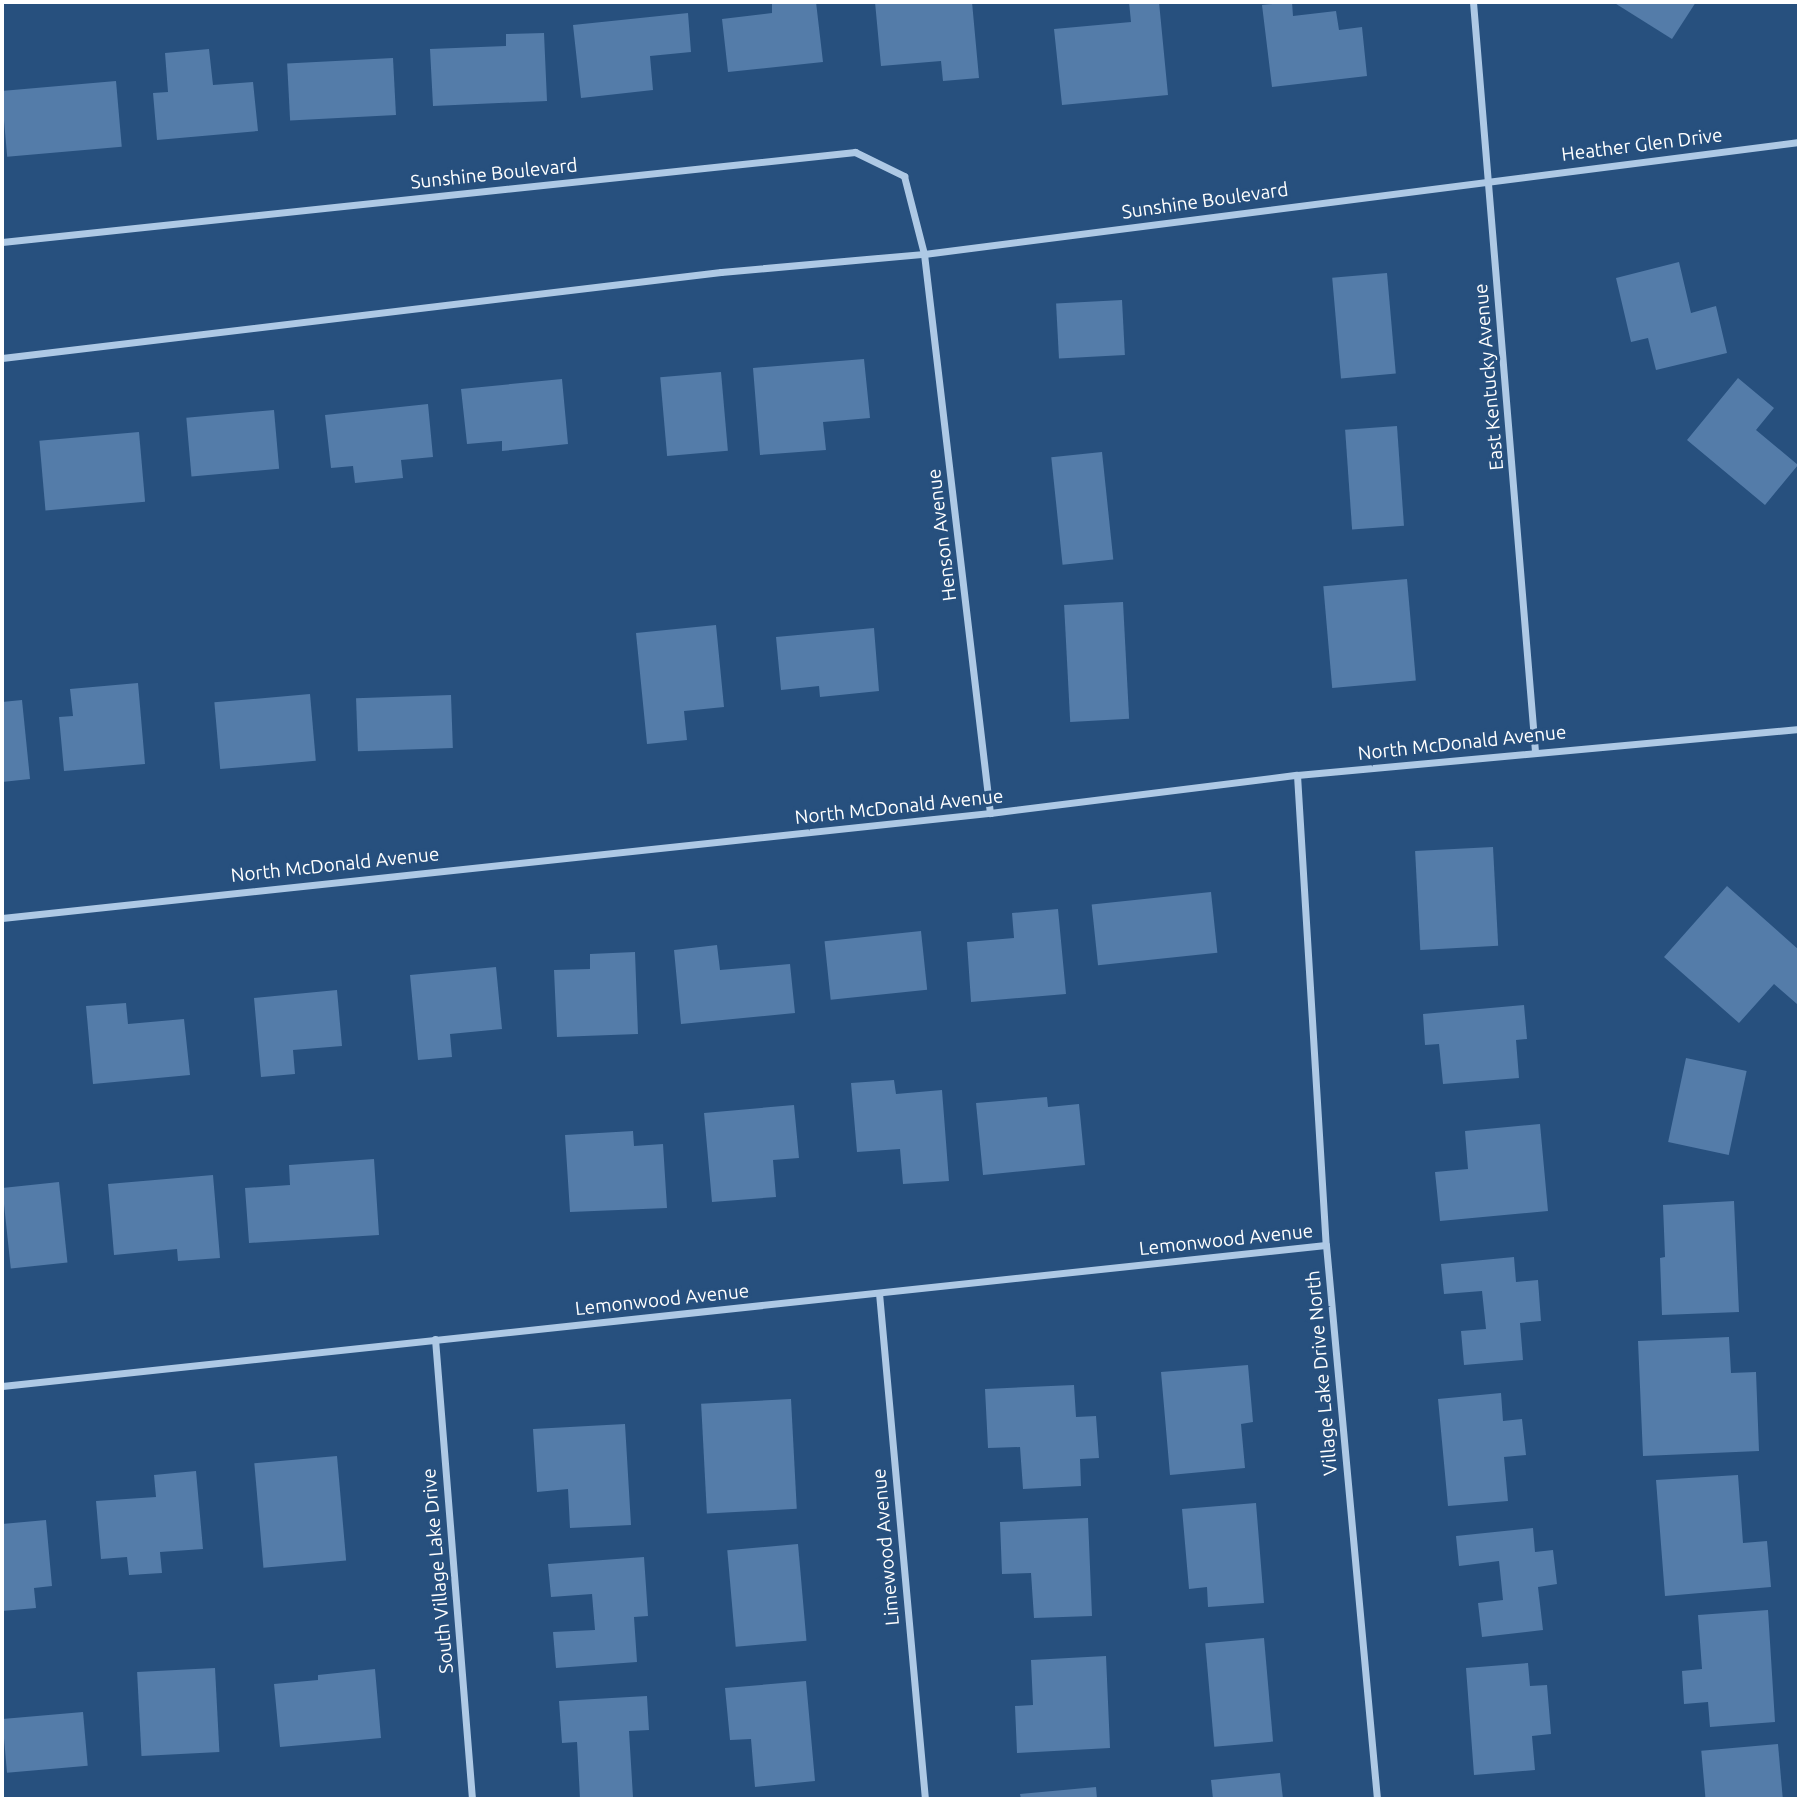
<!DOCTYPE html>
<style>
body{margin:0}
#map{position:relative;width:1801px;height:1801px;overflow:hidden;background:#27507e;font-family:Ubuntu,sans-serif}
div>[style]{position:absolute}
.building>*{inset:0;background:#547ca9;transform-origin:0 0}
.street>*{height:7px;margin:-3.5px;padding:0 3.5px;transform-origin:3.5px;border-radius:3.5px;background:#aec9e5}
span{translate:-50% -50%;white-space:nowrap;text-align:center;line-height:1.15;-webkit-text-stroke:6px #27507e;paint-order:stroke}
.street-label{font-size:19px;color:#fff}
.frame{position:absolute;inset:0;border:4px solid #fff;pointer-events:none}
</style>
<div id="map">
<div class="building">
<i style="clip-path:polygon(772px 2px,816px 2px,823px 62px,728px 72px,722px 19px,772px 13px)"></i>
<i style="clip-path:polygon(875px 2px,972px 2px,979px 78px,943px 81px,941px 61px,881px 66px)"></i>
<i style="clip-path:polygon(1129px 2px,1159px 2px,1168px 95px,1062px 105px,1054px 29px,1131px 22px)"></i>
<i style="clip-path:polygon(1292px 2px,1293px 16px,1336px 11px,1339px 30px,1362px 27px,1367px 76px,1272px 87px,1262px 5px)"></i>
<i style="clip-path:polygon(1613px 2px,1696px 2px,1672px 39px)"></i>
<i style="clip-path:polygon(688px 13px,691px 52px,650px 56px,653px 90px,581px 98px,573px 25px)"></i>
<i style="clip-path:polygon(544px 33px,547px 101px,433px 106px,430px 49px,506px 46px,506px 34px)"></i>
<i style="clip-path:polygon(209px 49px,213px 85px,253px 82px,258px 131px,157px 140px,153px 93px,168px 92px,165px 53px)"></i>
<i style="left:393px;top:58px;width:57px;height:106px;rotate:87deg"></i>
<i style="left:116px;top:81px;width:66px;height:115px;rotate:85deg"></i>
<i style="clip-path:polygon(1679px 262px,1691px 313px,1716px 306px,1727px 353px,1656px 370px,1648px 338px,1631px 342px,1616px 278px)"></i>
<i style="left:1387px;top:273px;width:101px;height:55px;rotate:85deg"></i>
<i style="left:1122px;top:300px;width:55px;height:66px;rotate:87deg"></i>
<i style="clip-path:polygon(864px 359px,870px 418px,823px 422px,826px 450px,760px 455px,753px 368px)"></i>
<i style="left:721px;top:372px;width:79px;height:61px;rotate:85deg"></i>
<i style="clip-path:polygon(1738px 378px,1774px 408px,1756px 430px,1798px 465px,1765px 505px,1687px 440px)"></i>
<i style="clip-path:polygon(562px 379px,568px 444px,502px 451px,502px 441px,467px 444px,461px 389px)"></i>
<i style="clip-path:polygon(428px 404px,433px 457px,401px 460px,403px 478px,355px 483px,353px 466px,331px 468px,325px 415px)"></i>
<i style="left:274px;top:410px;width:59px;height:88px;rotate:85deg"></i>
<i style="left:1397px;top:426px;width:100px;height:52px;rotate:86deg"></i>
<i style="left:139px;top:432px;width:70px;height:100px;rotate:85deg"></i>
<i style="left:1102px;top:452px;width:108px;height:51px;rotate:84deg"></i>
<i style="left:1407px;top:579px;width:102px;height:84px;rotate:85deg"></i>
<i style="left:1123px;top:602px;width:117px;height:59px;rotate:87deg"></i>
<i style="clip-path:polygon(716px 625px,724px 707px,684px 711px,687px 740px,647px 744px,636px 633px)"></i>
<i style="clip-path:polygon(874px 628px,879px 691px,820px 697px,819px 686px,781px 690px,776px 637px)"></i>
<i style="clip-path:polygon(138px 683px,145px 764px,64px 771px,59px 717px,73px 716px,70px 689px)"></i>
<i style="left:310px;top:694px;width:67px;height:96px;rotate:85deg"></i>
<i style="left:451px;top:695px;width:53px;height:95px;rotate:88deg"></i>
<i style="clip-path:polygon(22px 700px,30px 779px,2px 782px,2px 702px)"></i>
<i style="left:1493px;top:847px;width:99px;height:78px;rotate:87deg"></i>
<i style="clip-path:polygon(1727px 886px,1799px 950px,1799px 1002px,1797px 1004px,1774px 984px,1739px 1023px,1664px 957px)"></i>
<i style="left:1211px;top:892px;width:61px;height:120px;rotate:84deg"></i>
<i style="clip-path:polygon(1058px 909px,1066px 994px,971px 1002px,967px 942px,1014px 938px,1012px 913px)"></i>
<i style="left:921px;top:931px;width:59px;height:97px;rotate:84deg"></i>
<i style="clip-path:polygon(717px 945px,720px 970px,790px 964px,795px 1013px,681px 1024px,674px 950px)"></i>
<i style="clip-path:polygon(635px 952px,638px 1034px,557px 1037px,554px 970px,590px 969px,590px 954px)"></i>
<i style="clip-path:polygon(496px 967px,502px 1029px,450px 1034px,452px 1057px,418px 1060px,410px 975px)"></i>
<i style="clip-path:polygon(337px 990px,342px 1046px,293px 1050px,295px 1074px,261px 1077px,254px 998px)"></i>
<i style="clip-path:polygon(126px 1003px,128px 1024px,184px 1019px,190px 1075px,93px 1084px,86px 1006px)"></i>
<i style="clip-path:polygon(1524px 1005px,1527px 1039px,1516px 1040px,1519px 1078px,1443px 1084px,1439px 1044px,1425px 1045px,1423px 1014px)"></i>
<i style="left:1686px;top:1058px;width:62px;height:86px;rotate:12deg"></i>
<i style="clip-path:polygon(894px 1080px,896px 1094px,942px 1090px,949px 1181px,903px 1184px,900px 1149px,857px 1152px,851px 1083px)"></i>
<i style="clip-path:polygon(1047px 1097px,1048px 1107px,1079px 1104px,1085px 1165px,983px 1175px,976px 1103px)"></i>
<i style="clip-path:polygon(794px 1105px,799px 1158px,773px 1160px,776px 1197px,712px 1202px,704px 1113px)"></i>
<i style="clip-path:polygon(1540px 1124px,1548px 1211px,1440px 1221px,1435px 1172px,1468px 1169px,1465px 1131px)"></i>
<i style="clip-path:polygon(633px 1131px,634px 1146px,663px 1144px,667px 1208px,570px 1212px,565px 1135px)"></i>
<i style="clip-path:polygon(374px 1159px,379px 1235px,249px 1243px,245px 1188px,290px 1185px,289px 1165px)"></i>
<i style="clip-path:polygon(213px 1175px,220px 1258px,178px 1261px,177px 1249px,114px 1255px,108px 1184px)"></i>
<i style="left:59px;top:1182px;width:81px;height:57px;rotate:84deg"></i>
<i style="clip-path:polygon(1734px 1201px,1739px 1312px,1662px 1315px,1660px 1258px,1665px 1257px,1663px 1205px)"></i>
<i style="clip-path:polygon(1514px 1257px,1516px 1282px,1538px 1280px,1541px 1321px,1520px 1323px,1523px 1360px,1464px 1365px,1461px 1331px,1486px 1329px,1482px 1291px,1444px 1294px,1441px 1264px)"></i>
<i style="clip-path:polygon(1729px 1337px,1731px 1373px,1756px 1372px,1759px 1451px,1643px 1456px,1638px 1341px)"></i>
<i style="clip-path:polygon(1248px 1365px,1253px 1422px,1241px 1424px,1245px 1468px,1170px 1475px,1161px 1372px)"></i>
<i style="clip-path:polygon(1074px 1385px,1076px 1417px,1096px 1416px,1099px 1458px,1080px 1459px,1081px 1486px,1023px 1489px,1020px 1447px,988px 1448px,985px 1389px)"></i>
<i style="clip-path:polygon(1501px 1393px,1503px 1421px,1522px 1419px,1526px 1455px,1504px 1457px,1508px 1501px,1448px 1506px,1438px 1399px)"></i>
<i style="left:791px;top:1399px;width:110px;height:90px;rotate:87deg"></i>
<i style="clip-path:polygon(625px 1424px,631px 1525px,570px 1528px,568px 1489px,537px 1492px,533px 1429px)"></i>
<i style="left:337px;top:1456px;width:105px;height:83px;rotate:85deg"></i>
<i style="clip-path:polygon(196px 1471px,203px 1549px,160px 1552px,162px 1573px,129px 1575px,127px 1557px,101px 1559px,96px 1501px,156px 1497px,154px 1475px)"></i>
<i style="clip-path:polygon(1738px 1475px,1743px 1543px,1767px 1541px,1771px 1587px,1665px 1596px,1656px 1480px)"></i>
<i style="clip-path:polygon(1256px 1503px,1264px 1603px,1208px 1607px,1207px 1587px,1189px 1589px,1182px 1509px)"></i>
<i style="clip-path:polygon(1088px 1518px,1092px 1616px,1034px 1618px,1031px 1573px,1002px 1574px,1000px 1522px)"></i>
<i style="clip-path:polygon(46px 1520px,52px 1586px,34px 1588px,36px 1608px,2px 1611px,2px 1524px)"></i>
<i style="clip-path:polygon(1533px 1528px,1535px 1552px,1553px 1550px,1557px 1584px,1538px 1587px,1543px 1630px,1482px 1637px,1478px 1603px,1503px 1600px,1499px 1561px,1459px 1566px,1456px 1536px)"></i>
<i style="left:798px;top:1544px;width:97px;height:71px;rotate:85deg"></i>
<i style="clip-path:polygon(644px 1557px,648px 1616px,634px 1617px,637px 1662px,556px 1668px,553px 1632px,595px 1630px,592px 1594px,551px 1597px,548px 1564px)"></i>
<i style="clip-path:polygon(1768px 1610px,1775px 1722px,1710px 1727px,1708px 1702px,1684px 1704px,1682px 1671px,1702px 1669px,1698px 1615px)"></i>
<i style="left:1264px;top:1638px;width:104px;height:59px;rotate:85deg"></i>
<i style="clip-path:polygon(1106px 1656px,1110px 1748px,1017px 1753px,1015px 1706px,1033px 1705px,1031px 1660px)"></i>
<i style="clip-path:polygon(1528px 1663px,1530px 1686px,1547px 1685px,1551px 1734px,1532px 1736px,1535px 1770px,1474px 1775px,1466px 1668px)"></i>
<i style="left:215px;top:1668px;width:84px;height:78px;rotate:87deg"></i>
<i style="clip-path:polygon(375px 1669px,381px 1738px,280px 1747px,274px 1684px,318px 1680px,318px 1675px)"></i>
<i style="clip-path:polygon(806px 1681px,815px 1781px,755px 1787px,751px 1739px,730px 1740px,725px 1688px)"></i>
<i style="clip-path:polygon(647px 1696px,649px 1730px,629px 1731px,633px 1797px,580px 1799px,577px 1742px,562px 1743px,559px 1701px)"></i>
<i style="left:83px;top:1712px;width:54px;height:81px;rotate:85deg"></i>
<i style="left:1778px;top:1744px;width:55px;height:77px;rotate:85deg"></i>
<i style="clip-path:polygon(1280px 1773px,1283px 1799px,1213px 1799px,1211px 1780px)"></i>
<i style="clip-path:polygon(1096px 1787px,1097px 1799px,1021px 1799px,1020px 1794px)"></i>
</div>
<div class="street">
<i style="left:1473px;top:2px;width:752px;rotate:85.27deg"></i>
<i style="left:2px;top:242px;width:858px;rotate:-6.02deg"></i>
<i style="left:855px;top:152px;width:55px;rotate:26.1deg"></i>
<i style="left:904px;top:176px;width:81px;rotate:75.6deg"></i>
<i style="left:924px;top:254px;width:563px;rotate:83.27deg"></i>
<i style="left:2px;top:358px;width:724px;rotate:-6.82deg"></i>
<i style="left:721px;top:272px;width:204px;rotate:-5.1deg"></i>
<i style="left:924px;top:254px;width:882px;rotate:-7.29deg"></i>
<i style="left:1297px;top:775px;width:471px;rotate:86.5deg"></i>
<i style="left:1326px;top:1245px;width:556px;rotate:84.74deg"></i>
<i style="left:2px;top:918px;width:994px;rotate:-6.07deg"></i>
<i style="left:990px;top:813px;width:309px;rotate:-7.1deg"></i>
<i style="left:1297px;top:775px;width:504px;rotate:-5.24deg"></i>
<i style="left:879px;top:1293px;width:508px;rotate:84.81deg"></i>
<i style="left:435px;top:1339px;width:461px;rotate:85.4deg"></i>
<i style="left:2px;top:1386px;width:1331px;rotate:-6.08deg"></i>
</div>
<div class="street-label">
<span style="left:1642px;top:145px;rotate:-7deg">Heather Glen Drive</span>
<span style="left:494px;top:174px;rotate:-6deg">Sunshine Boulevard</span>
<span style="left:1205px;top:201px;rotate:-8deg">Sunshine Boulevard</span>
<span style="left:1489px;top:377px;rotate:-95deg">East Kentucky Avenue</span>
<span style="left:942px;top:535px;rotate:-97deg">Henson Avenue</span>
<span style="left:1462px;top:743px;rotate:-6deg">North McDonald Avenue</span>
<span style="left:899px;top:807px;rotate:-6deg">North McDonald Avenue</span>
<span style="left:335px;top:865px;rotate:-6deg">North McDonald Avenue</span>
<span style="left:1226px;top:1240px;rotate:-6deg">Lemonwood Avenue</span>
<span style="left:662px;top:1300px;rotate:-6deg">Lemonwood Avenue</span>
<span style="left:1322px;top:1373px;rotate:-95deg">Village Lake Drive North</span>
<span style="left:886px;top:1547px;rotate:-95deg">Limewood Avenue</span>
<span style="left:438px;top:1571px;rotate:-95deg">South Village Lake Drive</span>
</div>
<div class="frame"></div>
</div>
